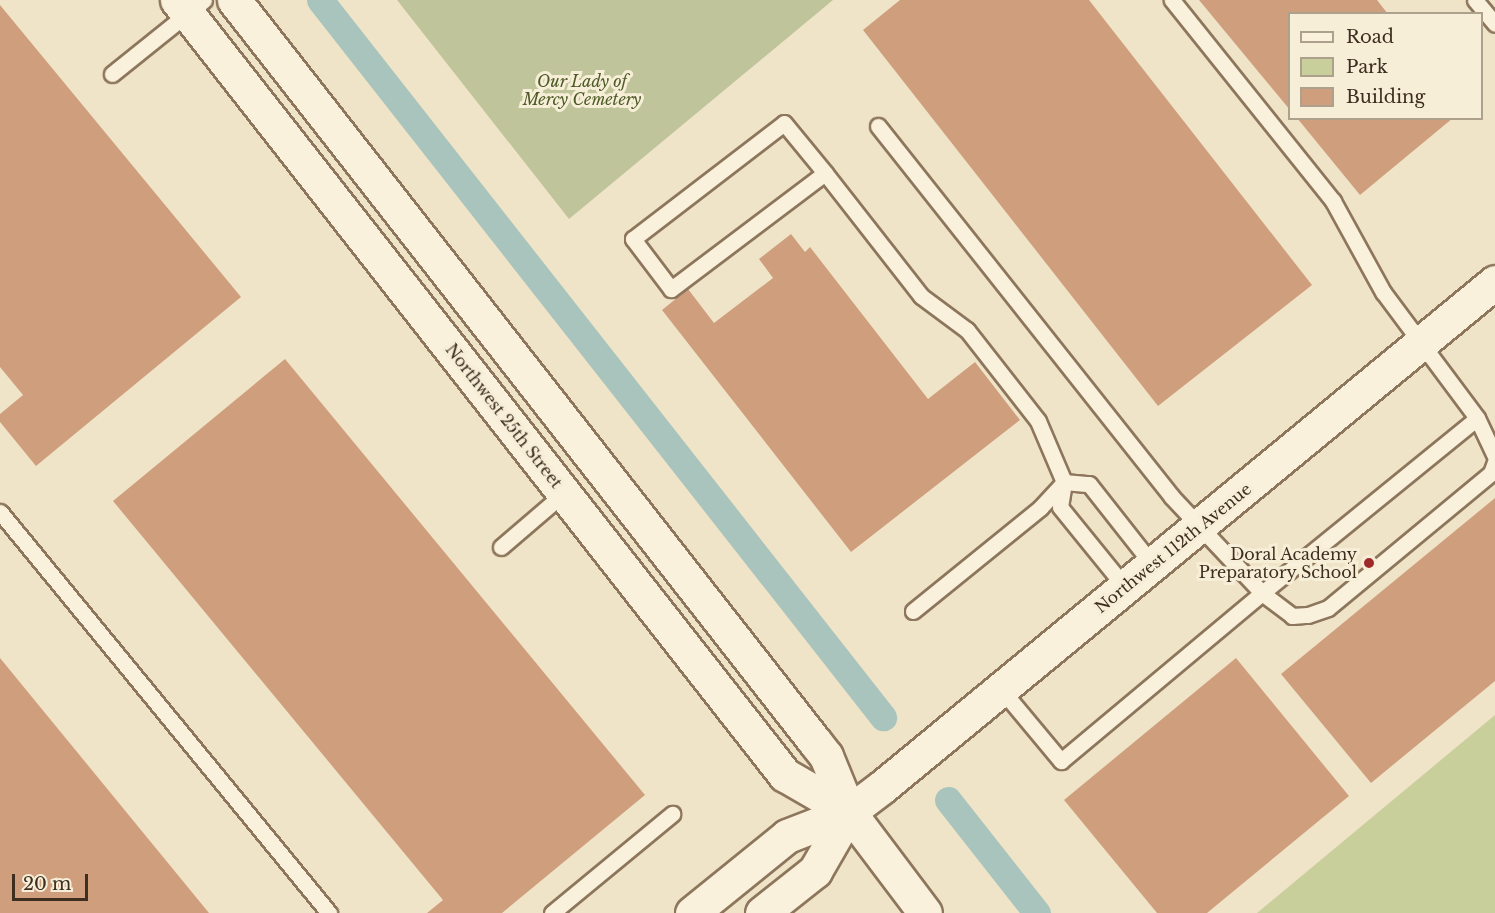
<!DOCTYPE html>
<style>
body{margin:0}
#map{position:relative;width:1495px;height:913px;overflow:hidden;background:#f0e4c8;font-family:"Libre Baskerville",serif}
div>[style]{position:absolute}
.green>*{inset:0;background:#c9cf9b}
.cemetery>*{inset:0;background:#bfc49a}
.canal>*{height:27px;margin:-13.5px;padding:0 13.5px;transform-origin:13.5px;border-radius:13.5px;background:#a9c4bc}
.building>*{inset:0;background:#cf9f7d}
.roads{filter:drop-shadow(2px 0 #8d765c) drop-shadow(-2px 0 #8d765c) drop-shadow(0 2px #8d765c) drop-shadow(0 -2px #8d765c)}
.service>*{height:15px;margin:-7.5px;padding:0 7.5px;transform-origin:7.5px;border-radius:7.5px;background:#faf1dc}
.tertiary>*{height:33px;margin:-16.5px;padding:0 16.5px;transform-origin:16.5px;border-radius:16.5px;background:#faf1dc}
.secondary>*{height:33px;margin:-16.5px;padding:0 16.5px;transform-origin:16.5px;border-radius:16.5px;background:#faf1dc}
.dots>*{width:16px;height:16px;translate:-50% -50%;box-sizing:border-box;border:3px solid #f7eed8;border-radius:50%}
span{translate:-50% -50%;white-space:nowrap;text-align:center;line-height:1.15;-webkit-text-stroke:6px #f7eed8;paint-order:stroke}
.park-label{font-size:16px;color:#4d5a26;font-style:italic}
.street-label{font-size:16px;color:#3d2e20}
.poi-label{font-size:16px;color:#3d2e20}
.right{translate:-100% -50%;text-align:right}
.legend{position:absolute;left:1288px;top:12px;width:195px;height:108px;box-sizing:border-box;background:#f7eed8;border:2px solid #ada18e;margin:0;padding:8px 10px;list-style:none;font-size:18px;color:#3d2e20}
.legend li{display:flex;align-items:center;gap:12px;height:30px}
.legend b{width:30px;border:2px solid #ada18e}
.scale{position:absolute;left:12px;top:874px;width:76px;height:27px;box-sizing:border-box;border:3px solid #3d2e20;border-top:0;padding-left:8px;font-size:18px;line-height:21px;white-space:nowrap;color:#3d2e20;-webkit-text-stroke:4px #f7eed8;paint-order:stroke}
</style>
<div id="map">
<div class="green">
<i style="clip-path:polygon(1495px 715px,1495px 913px,1257px 913px)"></i>
</div>
<div class="cemetery">
<i style="clip-path:polygon(397px 0,833px 0,569px 219px)"></i>
</div>
<div class="canal">
<i style="left:320px;top:0;width:912px;rotate:51.86deg"></i>
<i style="left:948px;top:800px;width:144px;rotate:51.8deg"></i>
</div>
<div class="building">
<i style="clip-path:polygon(900px 0,1089px 0,1312px 285px,1158px 406px,863px 30px)"></i>
<i style="clip-path:polygon(1199px 0,1377px 0,1388px 14px,1290px 14px,1290px 110px)"></i>
<i style="clip-path:polygon(0 5px,241px 297px,36px 466px,0 422px,0 414px,23px 395px,0 367px)"></i>
<i style="clip-path:polygon(1297px 118px,1453px 118px,1360px 195px)"></i>
<i style="clip-path:polygon(791px 234px,805px 252px,810px 247px,928px 399px,975px 362px,1020px 420px,851px 552px,662px 310px,688px 289px,714px 323px,773px 278px,759px 259px)"></i>
<i style="clip-path:polygon(285px 359px,645px 795px,502px 913px,427px 913px,443px 900px,113px 501px)"></i>
<i style="clip-path:polygon(1495px 498px,1495px 681px,1371px 783px,1281px 674px)"></i>
<i style="clip-path:polygon(0 658px,209px 913px,0 913px)"></i>
<i style="clip-path:polygon(1236px 658px,1349px 796px,1207px 913px,1157px 913px,1064px 800px)"></i>
</div>
<div class="roads">
<div class="service">
<i style="left:1475px;top:0;width:31px;rotate:50deg"></i>
<i style="left:112px;top:74px;width:118px;rotate:-38.8deg"></i>
<i style="left:878px;top:126px;width:472px;rotate:51.6deg"></i>
<i style="left:1171px;top:496px;width:133px;rotate:46.8deg"></i>
<i style="left:1262px;top:593px;width:277px;rotate:-39.1deg"></i>
<i style="left:1477px;top:418px;width:157px;rotate:-126.7deg"></i>
<i style="left:1383px;top:292px;width:104px;rotate:-118.8deg"></i>
<i style="left:1333px;top:201px;width:258px;rotate:-128.7deg"></i>
<i style="left:825px;top:173px;width:193px;rotate:143deg"></i>
<i style="left:671px;top:289px;width:63px;rotate:-127.2deg"></i>
<i style="left:633px;top:239px;width:190px;rotate:-37.5deg"></i>
<i style="left:784px;top:123px;width:65px;rotate:50.6deg"></i>
<i style="left:825px;top:173px;width:156px;rotate:52deg"></i>
<i style="left:921px;top:296px;width:57px;rotate:36.5deg"></i>
<i style="left:967px;top:330px;width:115px;rotate:52deg"></i>
<i style="left:1038px;top:421px;width:66px;rotate:66.9deg"></i>
<i style="left:1064px;top:482px;width:25px;rotate:99deg"></i>
<i style="left:1060px;top:507px;width:103px;rotate:50.9deg"></i>
<i style="left:1477px;top:418px;width:42px;rotate:64.7deg"></i>
<i style="left:1064px;top:482px;width:25px;rotate:5deg"></i>
<i style="left:1089px;top:484px;width:102px;rotate:51.8deg"></i>
<i style="left:0;top:512px;width:519px;rotate:50.63deg"></i>
<i style="left:501px;top:547px;width:83px;rotate:-40.6deg"></i>
<i style="left:913px;top:611px;width:164px;rotate:-39deg"></i>
<i style="left:1040px;top:508px;width:35px;rotate:-47deg"></i>
<i style="left:1001px;top:689px;width:94px;rotate:50.2deg"></i>
<i style="left:1061px;top:761px;width:262px;rotate:-39.9deg"></i>
<i style="left:1262px;top:593px;width:38px;rotate:37deg"></i>
<i style="left:1292px;top:616px;width:16px;rotate:-4deg"></i>
<i style="left:1308px;top:615px;width:21px;rotate:-19deg"></i>
<i style="left:1328px;top:608px;width:212px;rotate:-39.6deg"></i>
<i style="left:1491px;top:473px;width:12px;rotate:-70deg"></i>
<i style="left:552px;top:913px;width:156px;rotate:-39.5deg"></i>
</div>
<div class="tertiary">
<i style="left:692px;top:913px;width:122px;rotate:-39deg"></i>
<i style="left:787px;top:836px;width:66px;rotate:-21.2deg"></i>
<i style="left:849px;top:812px;width:41px;rotate:-37.1deg"></i>
<i style="left:882px;top:787px;width:794px;rotate:-39.48deg"></i>
<i style="left:762px;top:913px;width:68px;rotate:-38.4deg"></i>
<i style="left:815px;top:871px;width:68px;rotate:-60deg"></i>
</div>
<div class="secondary">
<i style="left:177px;top:0;width:985px;rotate:51.89deg"></i>
<i style="left:785px;top:775px;width:74px;rotate:30deg"></i>
<i style="left:234px;top:0;width:942px;rotate:51.94deg"></i>
<i style="left:815px;top:742px;width:18px;rotate:52deg"></i>
<i style="left:826px;top:756px;width:61px;rotate:67.7deg"></i>
<i style="left:849px;top:812px;width:126px;rotate:53deg"></i>
</div>
</div>
<div class="dots">
<i style="left:1369px;top:563px;background:#9e2a2b"></i>
</div>
<div class="park-label">
<span style="left:582px;top:90px">Our Lady of<br>Mercy Cemetery</span>
</div>
<div class="street-label">
<span style="left:504px;top:416px;rotate:52deg">Northwest 25th Street</span>
<span style="left:1173px;top:548px;rotate:-39deg">Northwest 112th Avenue</span>
</div>
<div class="poi-label">
<span class="right" style="left:1357px;top:563px">Doral Academy<br>Preparatory School</span>
</div>
<ul class="legend">
<li><b style="height:8px;background:#faf1dc"></b>Road</li>
<li><b style="height:16px;background:#c9cf9b"></b>Park</li>
<li><b style="height:16px;background:#cf9f7d"></b>Building</li>
</ul>
<div class="scale">20 m</div>
</div>
